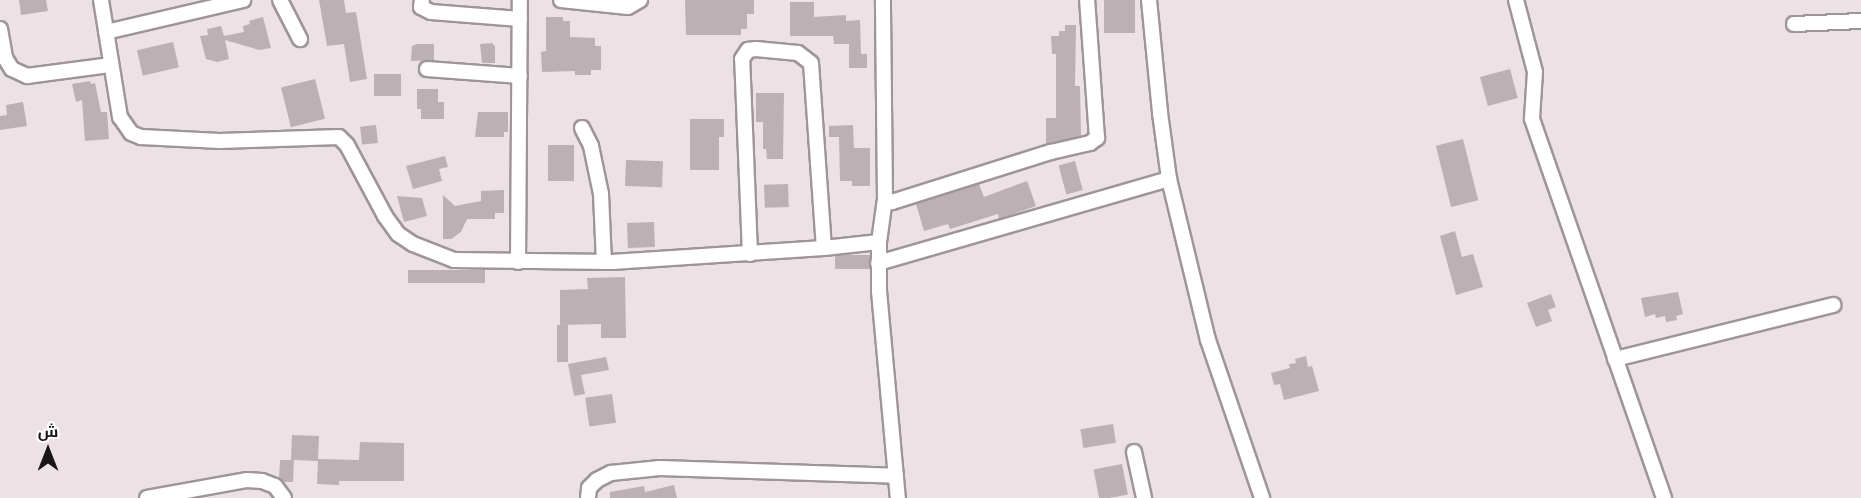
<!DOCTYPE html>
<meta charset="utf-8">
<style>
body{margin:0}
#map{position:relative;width:1861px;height:498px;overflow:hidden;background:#ece1e4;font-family:"Work Sans",Cairo,sans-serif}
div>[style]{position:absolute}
.building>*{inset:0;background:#bbb1b4;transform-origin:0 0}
.roads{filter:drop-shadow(2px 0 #9f9598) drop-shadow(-2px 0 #9f9598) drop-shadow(0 2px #9f9598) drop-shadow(0 -2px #9f9598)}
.minor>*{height:14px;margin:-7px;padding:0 7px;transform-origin:7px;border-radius:7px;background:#fff}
span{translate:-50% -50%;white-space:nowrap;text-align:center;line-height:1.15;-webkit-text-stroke:6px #fff;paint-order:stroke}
.north{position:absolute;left:18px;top:420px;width:60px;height:60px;-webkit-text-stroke:4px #fff;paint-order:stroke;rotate:0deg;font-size:16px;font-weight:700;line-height:24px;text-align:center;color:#181415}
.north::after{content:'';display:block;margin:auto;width:21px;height:27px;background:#181415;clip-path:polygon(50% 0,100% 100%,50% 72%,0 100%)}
</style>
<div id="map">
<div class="building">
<i style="clip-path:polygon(19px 0,46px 0,48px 11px,21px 15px)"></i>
<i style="clip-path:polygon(319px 0,344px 0,346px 13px,356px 12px,367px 79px,350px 82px,344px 44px,327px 46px)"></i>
<i style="clip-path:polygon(685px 0,754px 0,754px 14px,747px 14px,747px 29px,741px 29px,741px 35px,686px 35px)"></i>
<i style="left:1104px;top:0;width:31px;height:33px"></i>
<i style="clip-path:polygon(790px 2px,814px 2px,814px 17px,846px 15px,846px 21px,860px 20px,861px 54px,867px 54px,867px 68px,849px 68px,849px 44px,834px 44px,833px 36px,790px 36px)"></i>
<i style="clip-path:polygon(263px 17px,271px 48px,259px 50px,225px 40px,229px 59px,217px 62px,206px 59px,200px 36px,208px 35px,207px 29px,221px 26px,224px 36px,244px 32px,243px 26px,250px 24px,249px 21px)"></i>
<i style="clip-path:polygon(546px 17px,563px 17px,563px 21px,570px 21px,570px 37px,595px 38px,595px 46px,601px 46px,601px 70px,591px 70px,591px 75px,575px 75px,575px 71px,542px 72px,541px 52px,546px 51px)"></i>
<i style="clip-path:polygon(1065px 25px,1076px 25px,1075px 86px,1080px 86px,1081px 136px,1046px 144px,1046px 118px,1056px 118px,1056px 54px,1052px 54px,1051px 36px,1059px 36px,1059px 31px,1065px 31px)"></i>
<i style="left:173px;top:42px;width:26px;height:37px;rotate:77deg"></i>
<i style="clip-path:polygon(492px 43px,495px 46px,495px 63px,482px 63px,480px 44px)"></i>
<i style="clip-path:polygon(417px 44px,434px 44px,434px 60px,411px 61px,412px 46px)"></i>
<i style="left:1510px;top:69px;width:30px;height:31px;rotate:75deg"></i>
<i style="left:374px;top:74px;width:27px;height:22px"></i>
<i style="left:315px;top:79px;width:41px;height:35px;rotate:76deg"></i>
<i style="clip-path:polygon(90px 81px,91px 84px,95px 83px,101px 112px,107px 112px,109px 139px,85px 141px,82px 100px,76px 102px,72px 84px)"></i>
<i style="clip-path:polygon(417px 89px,438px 89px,438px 102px,444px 102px,444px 119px,421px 119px,421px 109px,417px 109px)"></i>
<i style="clip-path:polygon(756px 93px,784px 93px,783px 159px,767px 159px,766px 149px,763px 149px,763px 122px,756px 122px)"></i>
<i style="clip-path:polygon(23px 102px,27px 126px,0 130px,0 116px,7px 115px,6px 105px)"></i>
<i style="clip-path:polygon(478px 112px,508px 112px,508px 132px,504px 132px,504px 137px,475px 137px)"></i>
<i style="clip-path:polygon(690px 119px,724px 119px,724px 137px,719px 137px,719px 170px,690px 170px)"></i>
<i style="left:376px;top:125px;width:18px;height:16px;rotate:84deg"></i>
<i style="clip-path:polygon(853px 125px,854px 148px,870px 148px,870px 186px,852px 186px,852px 181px,840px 181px,839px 137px,829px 137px,829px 126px)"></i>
<i style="left:1463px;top:139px;width:63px;height:28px;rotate:76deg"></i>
<i style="left:548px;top:145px;width:26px;height:36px"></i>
<i style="clip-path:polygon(445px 156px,448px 167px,439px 169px,442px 181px,413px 189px,406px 166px)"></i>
<i style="left:626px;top:160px;width:37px;height:26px;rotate:2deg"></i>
<i style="left:1075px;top:161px;width:30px;height:17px;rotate:75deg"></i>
<i style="clip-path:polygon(1027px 181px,1036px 206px,999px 219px,998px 214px,950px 229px,948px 224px,924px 231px,916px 204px,979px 184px,984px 197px)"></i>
<i style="left:788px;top:184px;width:23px;height:24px;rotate:88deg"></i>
<i style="clip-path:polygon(504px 190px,504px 213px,495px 213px,495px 219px,467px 219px,461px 232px,451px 239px,443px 239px,443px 195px,455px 206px,481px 201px,481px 191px)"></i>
<i style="clip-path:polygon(397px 196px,422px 198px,427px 216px,404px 222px)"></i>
<i style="left:654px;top:222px;width:25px;height:27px;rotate:88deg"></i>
<i style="clip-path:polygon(1455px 231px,1462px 257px,1473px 254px,1483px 287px,1456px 295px,1440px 236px)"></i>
<i style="left:870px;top:255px;width:14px;height:35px;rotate:90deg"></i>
<i style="left:408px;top:270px;width:77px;height:13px"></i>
<i style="clip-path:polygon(625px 277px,626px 338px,601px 338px,601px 324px,560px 325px,560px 290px,588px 289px,587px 278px)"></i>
<i style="clip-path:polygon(1678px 292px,1683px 314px,1676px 316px,1677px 320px,1666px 322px,1665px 316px,1656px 318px,1655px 314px,1645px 317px,1641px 298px)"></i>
<i style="clip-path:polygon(1551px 294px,1556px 307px,1548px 310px,1552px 321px,1536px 327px,1527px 303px)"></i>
<i style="left:557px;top:325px;width:11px;height:37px"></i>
<i style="clip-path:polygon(1306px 356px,1308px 367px,1312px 366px,1319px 391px,1284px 400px,1280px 384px,1274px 385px,1271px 373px,1290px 368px,1289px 364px,1296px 363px,1295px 359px)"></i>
<i style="clip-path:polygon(606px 357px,609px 370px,581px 375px,585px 394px,574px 396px,568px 364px)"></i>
<i style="left:612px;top:394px;width:29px;height:27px;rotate:82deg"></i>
<i style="left:1113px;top:424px;width:19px;height:33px;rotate:81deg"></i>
<i style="clip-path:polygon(292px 435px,319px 436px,318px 459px,359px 460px,360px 442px,404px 443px,404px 481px,339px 481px,339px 485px,317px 484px,318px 461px,294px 460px,293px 482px,283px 482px,279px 478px,280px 460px,291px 460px)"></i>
<i style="left:1122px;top:464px;width:31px;height:29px;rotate:79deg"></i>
<i style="clip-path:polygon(674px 485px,677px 498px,610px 498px,610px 492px,644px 486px,645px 492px)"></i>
</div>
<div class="roads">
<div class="minor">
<i style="left:101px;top:0;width:119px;rotate:80.8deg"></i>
<i style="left:120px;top:117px;width:19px;rotate:55deg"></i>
<i style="left:131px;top:133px;width:11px;rotate:22deg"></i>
<i style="left:141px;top:137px;width:79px;rotate:2.9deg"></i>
<i style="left:220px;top:141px;width:119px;rotate:-1.9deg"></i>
<i style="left:339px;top:137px;width:11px;rotate:45deg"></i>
<i style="left:347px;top:145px;width:81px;rotate:61.8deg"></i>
<i style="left:385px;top:216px;width:22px;rotate:54deg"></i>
<i style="left:398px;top:234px;width:18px;rotate:34deg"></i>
<i style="left:413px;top:244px;width:44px;rotate:21.3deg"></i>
<i style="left:454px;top:260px;width:158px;rotate:0.7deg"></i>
<i style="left:612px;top:262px;width:212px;rotate:-3.8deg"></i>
<i style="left:824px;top:248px;width:55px;rotate:-6.2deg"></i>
<i style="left:879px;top:242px;width:49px;rotate:90deg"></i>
<i style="left:879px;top:291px;width:208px;rotate:84.8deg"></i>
<i style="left:280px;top:0;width:44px;rotate:62.9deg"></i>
<i style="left:422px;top:0;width:7px;rotate:98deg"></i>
<i style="left:421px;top:7px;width:11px;rotate:27deg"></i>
<i style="left:431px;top:12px;width:89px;rotate:4.5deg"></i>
<i style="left:561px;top:0;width:67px;rotate:6deg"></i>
<i style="left:628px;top:7px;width:14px;rotate:-30deg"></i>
<i style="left:1149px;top:0;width:114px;rotate:84.4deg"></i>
<i style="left:1160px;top:113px;width:67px;rotate:82.2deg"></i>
<i style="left:1169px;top:179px;width:166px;rotate:76.4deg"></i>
<i style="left:1208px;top:340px;width:167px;rotate:71.1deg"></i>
<i style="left:1516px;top:0;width:74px;rotate:75.2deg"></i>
<i style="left:1535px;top:72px;width:47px;rotate:93.7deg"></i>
<i style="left:1532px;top:119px;width:401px;rotate:70.8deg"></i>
<i style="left:1794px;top:24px;width:67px;rotate:-2.6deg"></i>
<i style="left:0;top:29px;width:29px;rotate:80deg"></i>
<i style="left:5px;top:58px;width:13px;rotate:58deg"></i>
<i style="left:12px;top:69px;width:17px;rotate:25deg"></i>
<i style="left:27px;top:76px;width:85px;rotate:-7.5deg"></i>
<i style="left:106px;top:32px;width:141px;rotate:-13.1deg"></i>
<i style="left:427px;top:69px;width:93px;rotate:4.3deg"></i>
<i style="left:582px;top:128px;width:20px;rotate:63deg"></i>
<i style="left:591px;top:146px;width:49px;rotate:78.2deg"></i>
<i style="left:601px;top:194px;width:68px;rotate:87.5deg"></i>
<i style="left:885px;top:199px;width:8px;rotate:23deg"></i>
<i style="left:892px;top:202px;width:167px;rotate:-17.5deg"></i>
<i style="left:1051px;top:152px;width:40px;rotate:-13deg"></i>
<i style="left:1090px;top:143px;width:9px;rotate:-36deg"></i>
<i style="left:1097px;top:138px;width:138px;rotate:-94.1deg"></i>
<i style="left:879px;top:242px;width:43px;rotate:-82.1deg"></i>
<i style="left:885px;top:199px;width:199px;rotate:-90.6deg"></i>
<i style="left:750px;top:254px;width:195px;rotate:-92.3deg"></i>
<i style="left:742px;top:59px;width:11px;rotate:-56deg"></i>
<i style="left:748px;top:50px;width:8px;rotate:-7deg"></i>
<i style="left:756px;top:49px;width:42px;rotate:5.4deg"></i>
<i style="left:798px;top:53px;width:16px;rotate:38deg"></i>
<i style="left:811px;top:63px;width:185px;rotate:86deg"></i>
<i style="left:518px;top:262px;width:262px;rotate:-89.6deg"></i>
<i style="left:878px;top:263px;width:303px;rotate:-16.1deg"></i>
<i style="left:1615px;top:359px;width:225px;rotate:-13.9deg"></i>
<i style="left:1134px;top:452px;width:47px;rotate:77.7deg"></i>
<i style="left:147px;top:498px;width:102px;rotate:-10.2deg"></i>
<i style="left:247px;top:480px;width:15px;rotate:4deg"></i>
<i style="left:262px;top:481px;width:14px;rotate:21deg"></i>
<i style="left:275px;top:486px;width:15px;rotate:53deg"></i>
<i style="left:588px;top:498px;width:10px;rotate:-84deg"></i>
<i style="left:589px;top:488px;width:11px;rotate:-45deg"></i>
<i style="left:597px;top:480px;width:16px;rotate:-27deg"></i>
<i style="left:611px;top:473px;width:49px;rotate:-5.8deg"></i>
<i style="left:660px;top:468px;width:236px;rotate:1.9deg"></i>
</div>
</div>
<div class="north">ش</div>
</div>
